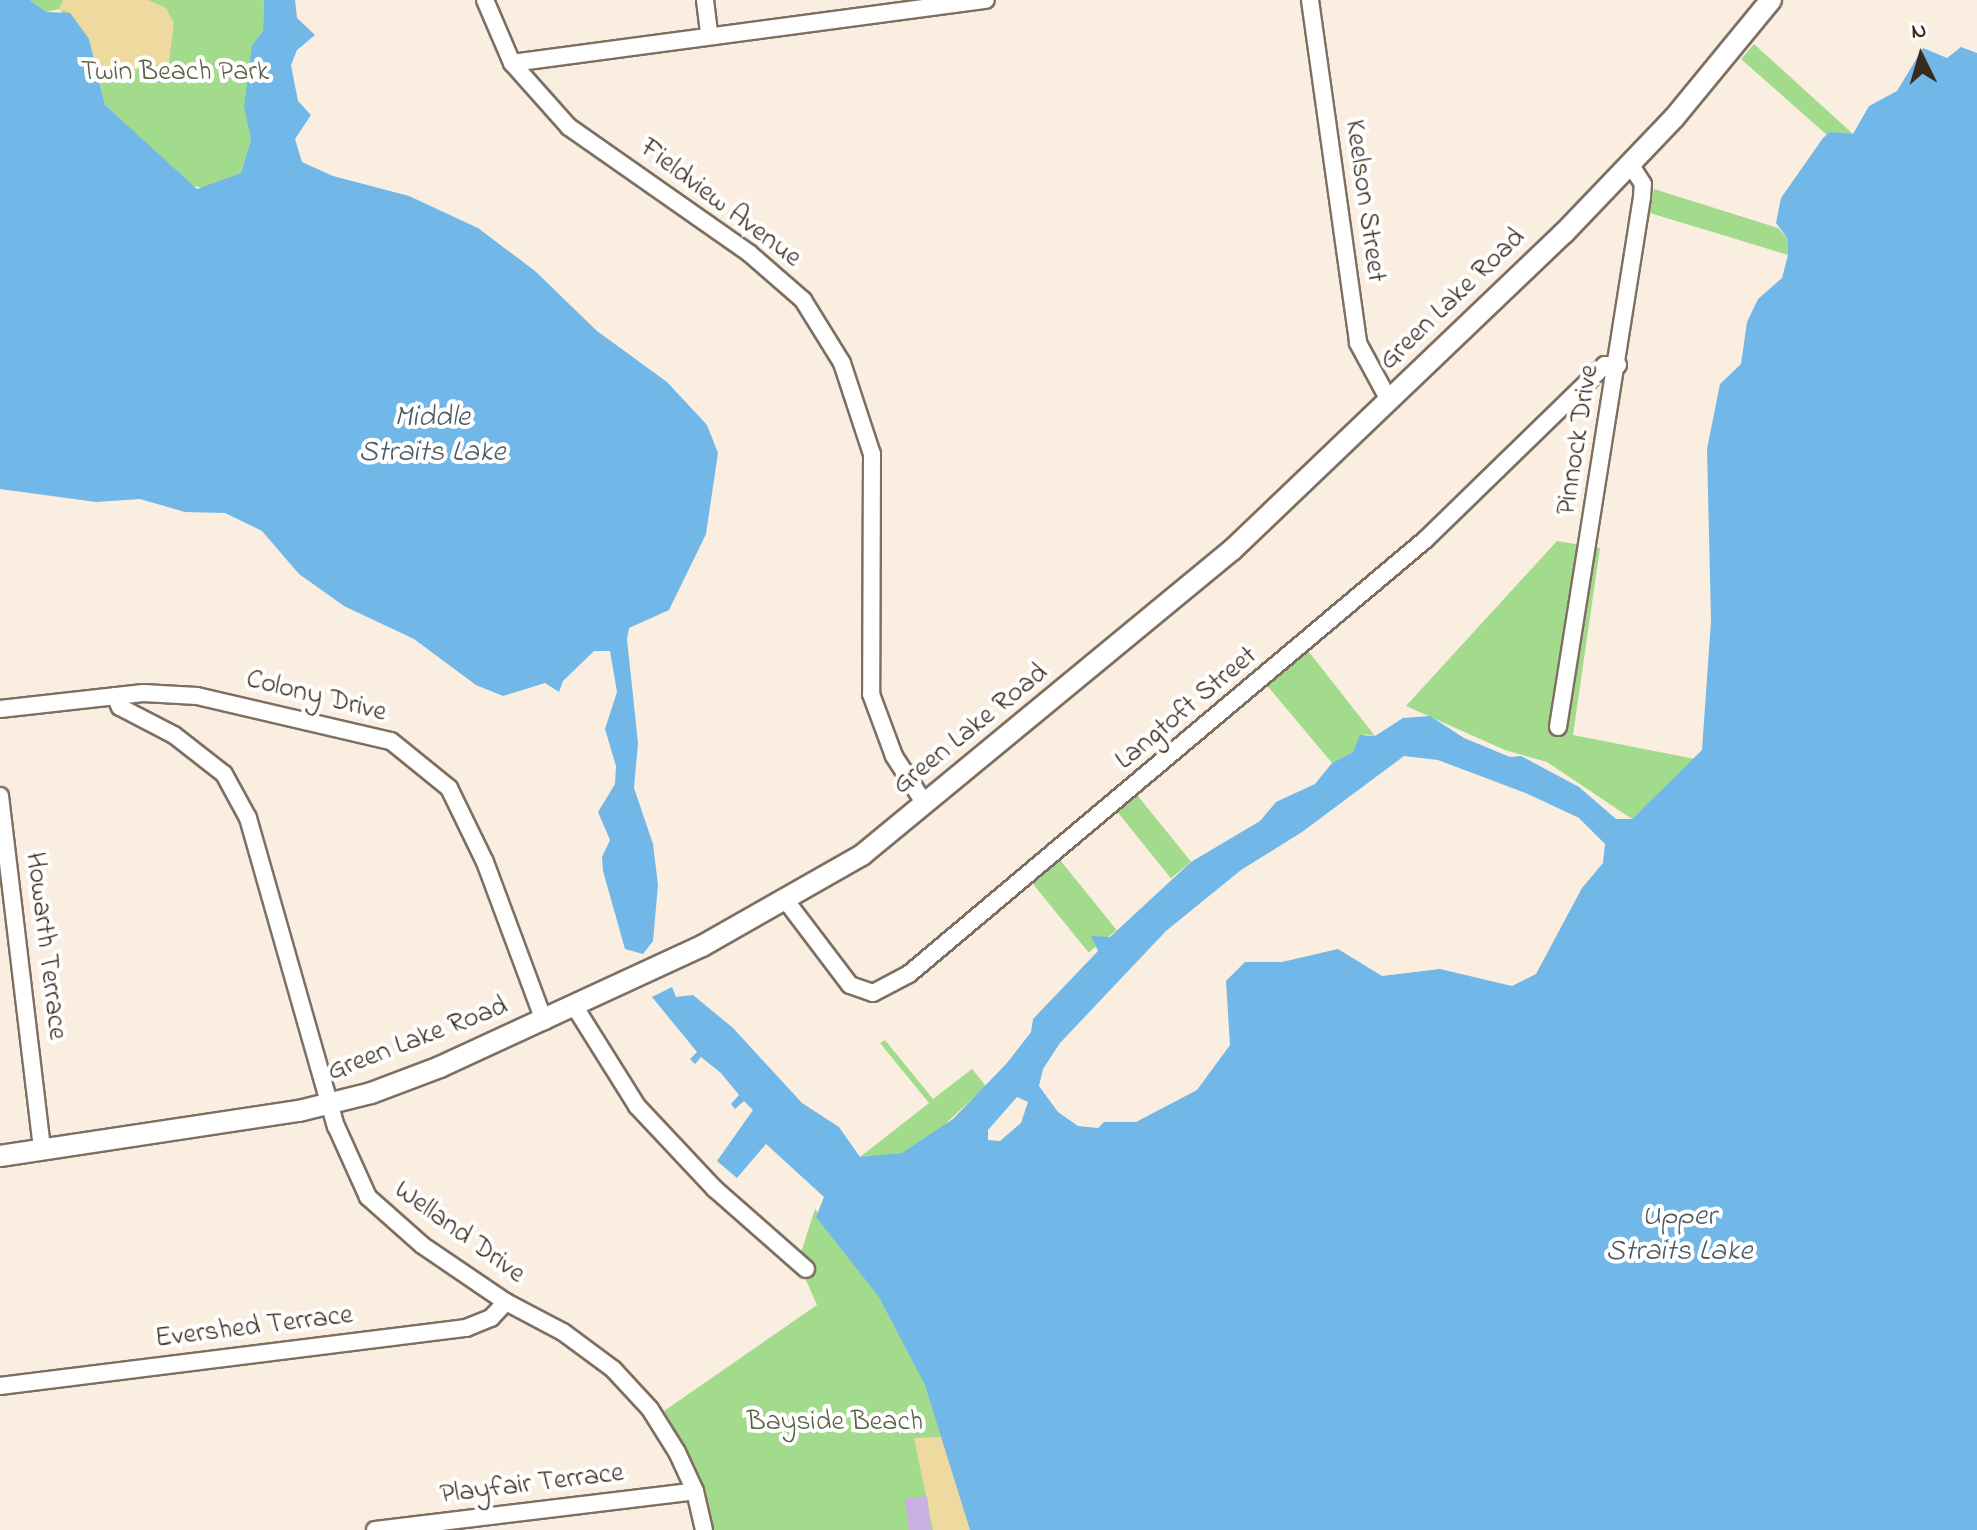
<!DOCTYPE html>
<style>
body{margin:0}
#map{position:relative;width:1977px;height:1530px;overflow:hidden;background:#f9eee0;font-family:"Indie Flower",sans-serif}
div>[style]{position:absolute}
.green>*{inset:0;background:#a3db8c;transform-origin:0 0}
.sand>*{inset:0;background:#eeda9e}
.water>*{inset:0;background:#71b7e8}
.building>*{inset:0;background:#c8b0e2;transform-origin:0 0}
.roads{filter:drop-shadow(2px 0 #7e6f62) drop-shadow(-2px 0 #7e6f62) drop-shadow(0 2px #7e6f62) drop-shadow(0 -2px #7e6f62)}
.minor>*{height:16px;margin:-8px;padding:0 8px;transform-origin:8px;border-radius:8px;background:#fff}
.tertiary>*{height:20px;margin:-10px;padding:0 10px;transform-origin:10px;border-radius:10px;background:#fff}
span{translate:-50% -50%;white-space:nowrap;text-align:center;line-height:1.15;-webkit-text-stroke:8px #fff;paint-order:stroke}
.park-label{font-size:28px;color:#5a5f3f}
.street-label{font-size:28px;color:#3b2a1e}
.water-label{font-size:30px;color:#4e5b65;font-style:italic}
.north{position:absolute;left:1881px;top:16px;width:80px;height:80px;-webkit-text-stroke:6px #fff;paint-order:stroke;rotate:355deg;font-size:22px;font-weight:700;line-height:32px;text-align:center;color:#3b2a1e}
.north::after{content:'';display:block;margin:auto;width:28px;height:36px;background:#3b2a1e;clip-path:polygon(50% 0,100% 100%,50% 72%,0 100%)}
</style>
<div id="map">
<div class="green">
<i style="clip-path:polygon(30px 0,264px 0,263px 31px,252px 45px,251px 139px,241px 173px,208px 188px,191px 186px,105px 105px,89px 39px,59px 9px,46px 12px)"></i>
<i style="clip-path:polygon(1754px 44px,1853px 134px,1827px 135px,1741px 59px)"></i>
<i style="clip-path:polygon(1654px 189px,1778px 228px,1788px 239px,1788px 255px,1650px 213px)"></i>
<i style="clip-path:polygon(1557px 541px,1600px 548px,1573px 735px,1695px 759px,1632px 819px,1547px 762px,1505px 750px,1406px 706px)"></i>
<i style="clip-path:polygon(1305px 647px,1375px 736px,1365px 734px,1353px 752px,1332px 763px,1265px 683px)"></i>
<i style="left:1137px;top:795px;width:86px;height:26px;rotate:51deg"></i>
<i style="left:1060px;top:860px;width:90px;height:36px;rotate:51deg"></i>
<i style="clip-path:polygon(885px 1040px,933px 1099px,972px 1069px,986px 1086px,926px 1142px,902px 1153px,864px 1158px,860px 1157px,929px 1103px,880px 1043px)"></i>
<i style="clip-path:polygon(815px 1209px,892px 1313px,963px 1432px,973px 1530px,712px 1530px,683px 1444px,664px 1411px,817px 1305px,798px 1262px)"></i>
</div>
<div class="sand">
<i style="clip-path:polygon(63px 0,148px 0,166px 8px,174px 23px,169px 62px,124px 72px,93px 67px,89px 39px,70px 13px,59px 9px)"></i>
<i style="clip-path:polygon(941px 1437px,961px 1494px,970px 1530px,933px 1530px,914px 1438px)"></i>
</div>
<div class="water">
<i style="clip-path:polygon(0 0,30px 0,46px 12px,70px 13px,89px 39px,105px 105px,197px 189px,241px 173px,251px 139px,244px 107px,252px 45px,263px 31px,264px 0,295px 0,297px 18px,315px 35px,297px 50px,291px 65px,298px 101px,311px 115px,295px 139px,302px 162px,333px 176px,409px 196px,478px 228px,535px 271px,597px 331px,667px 382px,707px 425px,718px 453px,706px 534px,669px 610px,629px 628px,627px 639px,638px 743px,634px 788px,653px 844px,658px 885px,653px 941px,643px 954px,625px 949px,603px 871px,602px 857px,610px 840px,598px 812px,615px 784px,616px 766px,605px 729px,617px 692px,610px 651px,594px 651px,563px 681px,559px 692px,545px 683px,503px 696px,476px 685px,414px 639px,344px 606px,299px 574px,262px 531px,225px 513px,185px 512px,140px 499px,96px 502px,0 489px)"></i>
<i style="clip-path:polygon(evenodd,1961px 47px,1977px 53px,1977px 1530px,970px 1530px,925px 1385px,879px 1297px,816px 1217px,824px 1197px,766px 1144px,737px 1178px,717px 1161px,753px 1110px,744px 1101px,735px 1109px,731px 1104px,739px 1095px,721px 1073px,701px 1057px,695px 1064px,690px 1059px,697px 1052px,652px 997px,672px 987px,676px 997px,693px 995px,733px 1028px,802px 1103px,839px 1127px,860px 1157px,902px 1153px,953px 1119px,1007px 1063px,1031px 1032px,1033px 1019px,1098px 951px,1091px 936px,1110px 937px,1191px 862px,1260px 821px,1276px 802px,1315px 784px,1332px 763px,1353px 752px,1360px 735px,1375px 736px,1403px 718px,1430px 716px,1464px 738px,1510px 757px,1521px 756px,1579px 787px,1616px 819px,1632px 819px,1702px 750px,1711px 621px,1707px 449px,1720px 384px,1741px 364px,1747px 322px,1758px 299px,1782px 278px,1788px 255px,1788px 239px,1776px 223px,1781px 198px,1823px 138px,1830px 132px,1853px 134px,1869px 106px,1897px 91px,1923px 48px,1947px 58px,1961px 47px,1404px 756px,1438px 760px,1528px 794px,1579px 818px,1605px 844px,1603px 863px,1582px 888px,1536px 974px,1512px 986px,1440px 969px,1382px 976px,1338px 949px,1282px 962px,1245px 962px,1226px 981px,1230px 1045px,1197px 1090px,1136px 1122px,1104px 1122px,1098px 1128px,1078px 1126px,1058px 1112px,1039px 1086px,1043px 1069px,1060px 1043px,1166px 931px,1241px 870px,1302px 832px,1404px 756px,1961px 47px,1017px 1097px,1028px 1102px,1021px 1123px,1000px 1141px,988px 1140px,988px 1130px,1017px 1097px)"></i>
</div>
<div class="building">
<i style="left:927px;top:1496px;width:34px;height:22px;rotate:83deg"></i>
</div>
<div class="roads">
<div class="minor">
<i style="left:485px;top:0;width:69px;rotate:66.8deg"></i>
<i style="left:512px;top:63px;width:86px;rotate:48.3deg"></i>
<i style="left:569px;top:127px;width:220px;rotate:35deg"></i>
<i style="left:749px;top:253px;width:72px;rotate:41deg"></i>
<i style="left:803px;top:300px;width:74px;rotate:58.2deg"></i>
<i style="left:842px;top:363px;width:96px;rotate:71.8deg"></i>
<i style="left:872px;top:454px;width:240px;rotate:90.2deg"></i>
<i style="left:871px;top:694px;width:66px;rotate:69.6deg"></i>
<i style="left:894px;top:756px;width:57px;rotate:57.1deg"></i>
<i style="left:705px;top:0;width:34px;rotate:83deg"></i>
<i style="left:1310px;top:0;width:346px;rotate:82deg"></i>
<i style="left:1358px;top:343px;width:65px;rotate:61.5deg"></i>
<i style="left:512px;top:63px;width:478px;rotate:-7.6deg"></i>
<i style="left:115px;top:696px;width:12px;rotate:66deg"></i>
<i style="left:120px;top:707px;width:61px;rotate:27.4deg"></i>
<i style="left:174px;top:735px;width:63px;rotate:38deg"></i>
<i style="left:224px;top:774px;width:50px;rotate:61.4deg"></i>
<i style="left:248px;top:818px;width:320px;rotate:74.1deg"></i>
<i style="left:336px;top:1126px;width:78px;rotate:65.7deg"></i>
<i style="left:368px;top:1197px;width:72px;rotate:41.6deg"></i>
<i style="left:422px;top:1245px;width:102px;rotate:34.2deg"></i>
<i style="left:506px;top:1302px;width:64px;rotate:27.8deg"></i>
<i style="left:563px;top:1332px;width:62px;rotate:36.5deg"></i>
<i style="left:613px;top:1369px;width:54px;rotate:47.2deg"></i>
<i style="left:650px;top:1409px;width:51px;rotate:57.9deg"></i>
<i style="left:677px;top:1452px;width:43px;rotate:65.2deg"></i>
<i style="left:695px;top:1491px;width:40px;rotate:77deg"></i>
<i style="left:0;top:709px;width:144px;rotate:-6.4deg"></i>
<i style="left:143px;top:693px;width:54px;rotate:3.2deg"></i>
<i style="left:197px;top:696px;width:199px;rotate:13.1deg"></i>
<i style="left:391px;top:741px;width:75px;rotate:39deg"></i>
<i style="left:449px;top:788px;width:82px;rotate:64.1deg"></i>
<i style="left:485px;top:862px;width:170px;rotate:69.6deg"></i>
<i style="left:1558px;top:727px;width:537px;rotate:-80.99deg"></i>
<i style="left:1642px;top:197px;width:13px;rotate:-86deg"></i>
<i style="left:1643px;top:184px;width:24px;rotate:-123deg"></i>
<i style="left:0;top:796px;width:356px;rotate:83.2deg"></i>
<i style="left:787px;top:902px;width:104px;rotate:52.8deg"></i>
<i style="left:850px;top:985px;width:24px;rotate:19deg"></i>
<i style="left:873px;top:993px;width:41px;rotate:-27.8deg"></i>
<i style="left:909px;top:974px;width:674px;rotate:-40.07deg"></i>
<i style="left:1425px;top:540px;width:251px;rotate:-44.2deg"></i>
<i style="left:1605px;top:365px;width:13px"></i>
<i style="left:575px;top:1007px;width:117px;rotate:57.9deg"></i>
<i style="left:637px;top:1106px;width:114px;rotate:46.8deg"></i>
<i style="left:715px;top:1189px;width:121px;rotate:41.3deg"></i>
<i style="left:0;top:1386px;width:470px;rotate:-7.1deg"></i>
<i style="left:466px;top:1328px;width:27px;rotate:-22deg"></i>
<i style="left:491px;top:1318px;width:22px;rotate:-47deg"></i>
<i style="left:375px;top:1530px;width:322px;rotate:-6.9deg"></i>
</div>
<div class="tertiary">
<i style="left:0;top:1156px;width:302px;rotate:-8.6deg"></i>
<i style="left:299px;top:1111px;width:74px;rotate:-14deg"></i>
<i style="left:371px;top:1093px;width:74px;rotate:-20.6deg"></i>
<i style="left:440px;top:1067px;width:289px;rotate:-24.8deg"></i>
<i style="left:702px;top:946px;width:184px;rotate:-29.6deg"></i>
<i style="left:862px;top:855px;width:480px;rotate:-39.5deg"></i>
<i style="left:1232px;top:550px;width:459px;rotate:-43.7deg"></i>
<i style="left:1564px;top:233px;width:159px;rotate:-46.3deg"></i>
<i style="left:1674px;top:118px;width:153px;rotate:-50.6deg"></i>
</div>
</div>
<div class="park-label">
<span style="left:175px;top:73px">Twin Beach Park</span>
<span style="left:835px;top:1423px">Bayside Beach</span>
</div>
<div class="street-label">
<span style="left:1364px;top:201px;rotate:82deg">Keelson Street</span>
<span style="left:720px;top:204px;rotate:37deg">Fieldview Avenue</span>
<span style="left:1453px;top:300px;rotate:-44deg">Green Lake Road</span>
<span style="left:1579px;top:440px;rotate:-81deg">Pinnock Drive</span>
<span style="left:316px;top:697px;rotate:14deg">Colony Drive</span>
<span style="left:1187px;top:709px;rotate:-40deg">Langtoft Street</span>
<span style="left:971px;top:730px;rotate:-39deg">Green Lake Road</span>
<span style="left:45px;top:946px;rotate:83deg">Howarth Terrace</span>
<span style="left:418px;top:1040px;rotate:-21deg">Green Lake Road</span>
<span style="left:459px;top:1233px;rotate:36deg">Welland Drive</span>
<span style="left:254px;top:1328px;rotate:-7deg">Evershed Terrace</span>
<span style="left:532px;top:1485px;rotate:-7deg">Playfair Terrace</span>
</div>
<div class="water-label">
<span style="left:432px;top:435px">Middle<br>Straits Lake</span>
<span style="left:1679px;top:1234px">Upper<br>Straits Lake</span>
</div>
<div class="north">N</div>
</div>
